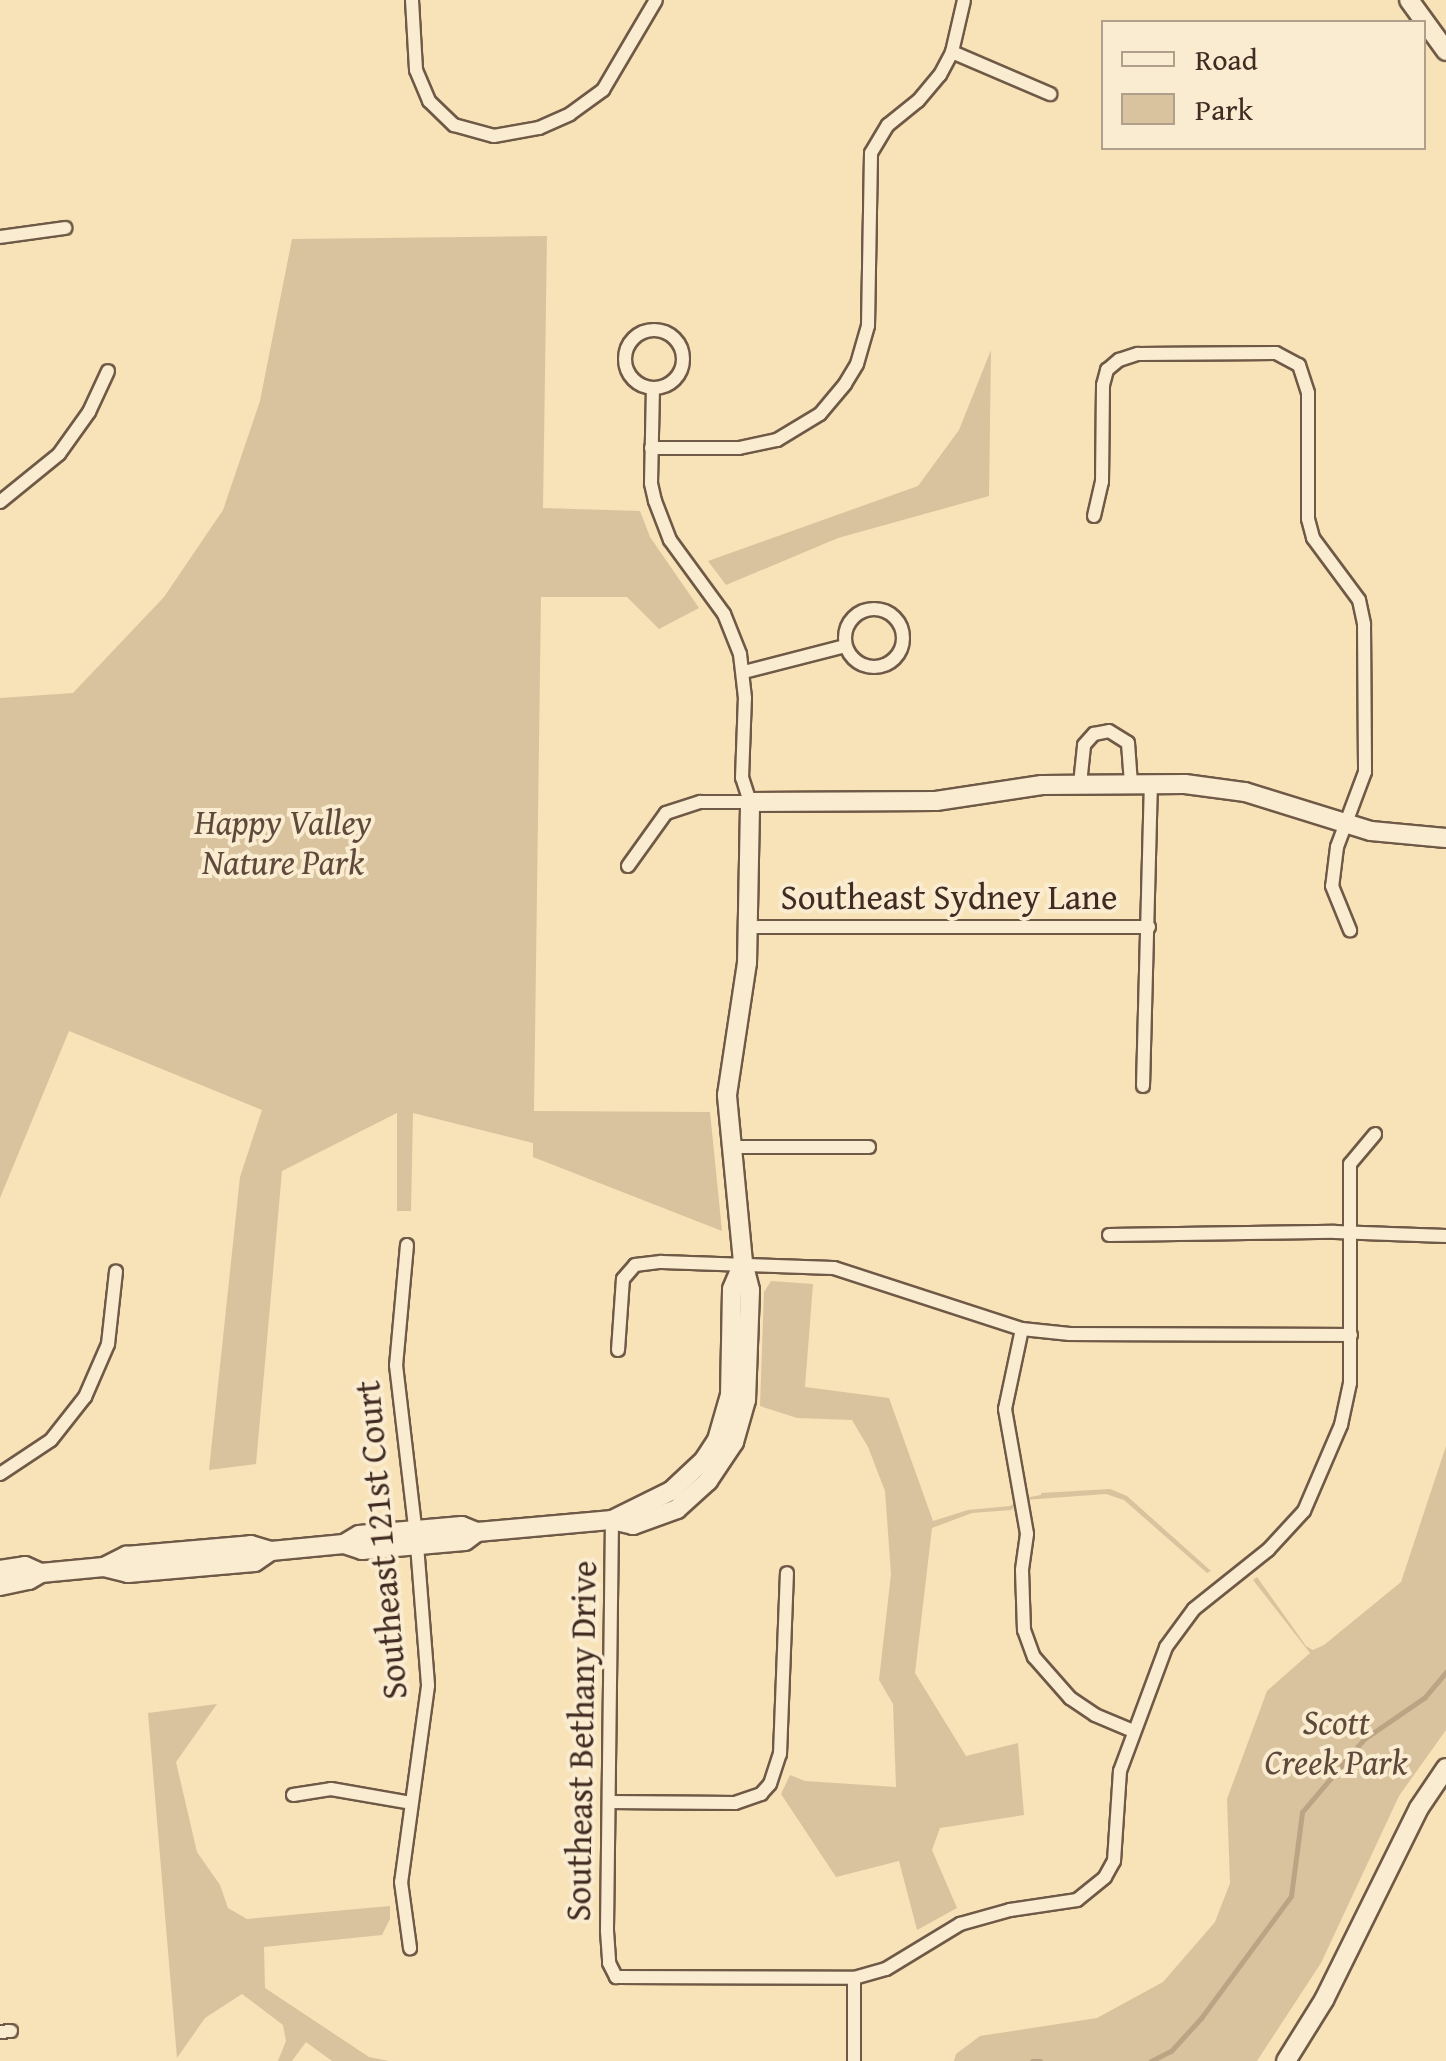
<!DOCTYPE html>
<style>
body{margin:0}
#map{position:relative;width:1446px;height:2061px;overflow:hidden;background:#f8e2b7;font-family:"Gentium Book Plus",serif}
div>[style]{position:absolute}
.green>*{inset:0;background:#d9c39e}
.stream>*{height:5px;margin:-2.5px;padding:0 2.5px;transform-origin:2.5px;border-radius:2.5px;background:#baa484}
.roads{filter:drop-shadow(2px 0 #6f5947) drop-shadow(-2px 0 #6f5947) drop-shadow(0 2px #6f5947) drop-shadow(0 -2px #6f5947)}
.street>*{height:12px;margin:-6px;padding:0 6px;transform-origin:6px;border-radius:6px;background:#faecd0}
.street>.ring{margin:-6px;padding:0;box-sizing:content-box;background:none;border:12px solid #faecd0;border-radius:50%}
.secondary>*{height:18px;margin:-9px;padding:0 9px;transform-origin:9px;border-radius:9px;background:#faecd0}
span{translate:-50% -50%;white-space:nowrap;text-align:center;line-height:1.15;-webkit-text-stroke:8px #faecd0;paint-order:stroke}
.park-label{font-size:35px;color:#5f493b;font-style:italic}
.street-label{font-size:35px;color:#412b22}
.legend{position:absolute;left:1101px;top:20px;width:325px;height:130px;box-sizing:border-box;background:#faecd0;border:2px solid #b09f8a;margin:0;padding:12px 18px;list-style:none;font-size:30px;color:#412b22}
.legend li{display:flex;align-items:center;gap:20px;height:50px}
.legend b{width:50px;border:2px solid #b09f8a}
</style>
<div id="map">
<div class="green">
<i style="clip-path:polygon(547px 236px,543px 508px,640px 511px,650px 537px,699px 608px,659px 629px,627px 597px,541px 597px,534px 1111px,710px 1112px,722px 1231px,533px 1157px,533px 1143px,413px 1113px,411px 1211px,397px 1211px,397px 1113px,282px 1171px,256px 1464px,209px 1470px,240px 1177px,262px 1110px,69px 1031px,0 1198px,0 698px,73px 693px,164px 597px,223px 510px,260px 401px,292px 239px)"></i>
<i style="clip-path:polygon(991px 350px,989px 496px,838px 538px,726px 585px,708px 561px,918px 486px,959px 430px)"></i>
<i style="clip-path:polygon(771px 1281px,813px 1284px,805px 1387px,889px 1398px,933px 1521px,968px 1510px,1010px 1506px,1024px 1498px,1041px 1495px,1041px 1493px,1110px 1489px,1127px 1496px,1211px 1571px,1207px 1573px,1124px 1500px,1106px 1494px,1024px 1500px,1011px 1510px,972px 1513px,932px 1528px,915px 1673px,966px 1756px,1018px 1743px,1024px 1815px,940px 1828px,932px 1850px,957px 1908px,917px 1930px,899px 1861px,836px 1877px,781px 1794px,790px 1775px,805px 1781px,896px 1787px,893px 1704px,879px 1680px,891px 1574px,885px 1491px,868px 1447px,852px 1420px,797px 1418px,760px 1406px,764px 1292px)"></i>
<i style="clip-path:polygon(1446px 1446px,1446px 1730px,1399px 1796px,1321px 1963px,1257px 2061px,954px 2061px,956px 2054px,980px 2036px,1097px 2018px,1163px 1982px,1215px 1922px,1230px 1883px,1227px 1799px,1267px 1691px,1310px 1653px,1253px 1580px,1257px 1577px,1306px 1646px,1313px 1650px,1324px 1645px,1401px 1582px)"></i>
<i style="clip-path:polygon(217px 1704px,176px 1762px,197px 1852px,220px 1885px,228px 1908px,247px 1919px,390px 1906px,390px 1919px,382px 1935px,264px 1947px,265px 1988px,369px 2057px,389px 2061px,332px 2061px,306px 2042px,292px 2061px,278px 2061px,286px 2041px,283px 2025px,242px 1994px,205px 2018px,177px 2058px,148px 1713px)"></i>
</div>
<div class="stream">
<i style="left:1032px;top:2061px;width:8px"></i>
<i style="left:1151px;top:2061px;width:22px;rotate:-27deg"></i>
<i style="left:1171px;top:2051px;width:45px;rotate:-47.7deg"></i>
<i style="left:1201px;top:2018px;width:152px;rotate:-53.6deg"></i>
<i style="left:1291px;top:1896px;width:85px;rotate:-82.5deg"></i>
<i style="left:1302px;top:1812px;width:96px;rotate:-49.7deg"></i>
<i style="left:1364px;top:1739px;width:74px;rotate:-34.5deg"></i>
<i style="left:1425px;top:1697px;width:33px;rotate:-50deg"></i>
</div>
<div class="roads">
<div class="street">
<i style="left:412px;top:0;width:70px;rotate:86.7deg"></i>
<i style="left:416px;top:70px;width:34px;rotate:67deg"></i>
<i style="left:429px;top:101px;width:35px;rotate:44deg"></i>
<i style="left:454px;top:125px;width:41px;rotate:15.4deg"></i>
<i style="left:494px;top:136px;width:46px;rotate:-10.1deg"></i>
<i style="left:539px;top:128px;width:34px;rotate:-24deg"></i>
<i style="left:570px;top:114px;width:41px;rotate:-36deg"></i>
<i style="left:603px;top:90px;width:104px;rotate:-59.5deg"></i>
<i style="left:952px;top:52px;width:107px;rotate:23.2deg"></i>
<i style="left:0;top:237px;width:66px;rotate:-7.9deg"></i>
<i class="ring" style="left:625px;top:330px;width:46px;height:46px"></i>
<i style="left:651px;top:448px;width:88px"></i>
<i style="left:739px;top:448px;width:39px;rotate:-12deg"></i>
<i style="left:777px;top:440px;width:50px;rotate:-31.2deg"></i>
<i style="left:820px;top:414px;width:39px;rotate:-50deg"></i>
<i style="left:845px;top:384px;width:23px;rotate:-59deg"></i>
<i style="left:857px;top:364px;width:40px;rotate:-74deg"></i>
<i style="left:868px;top:326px;width:173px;rotate:-89deg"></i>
<i style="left:871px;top:153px;width:33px;rotate:-59deg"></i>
<i style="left:888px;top:125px;width:38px;rotate:-39deg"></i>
<i style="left:918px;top:101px;width:34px;rotate:-50deg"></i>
<i style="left:940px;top:75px;width:26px;rotate:-62deg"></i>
<i style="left:952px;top:52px;width:53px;rotate:-77deg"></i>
<i style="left:0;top:502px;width:76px;rotate:-39.1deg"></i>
<i style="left:59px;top:454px;width:52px;rotate:-54.5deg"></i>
<i style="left:89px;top:412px;width:45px;rotate:-65.1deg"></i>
<i style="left:1094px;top:516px;width:35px;rotate:-77deg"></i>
<i style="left:1102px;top:482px;width:97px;rotate:-89.4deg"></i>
<i style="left:1103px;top:385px;width:16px;rotate:-75deg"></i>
<i style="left:1107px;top:370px;width:16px;rotate:-40deg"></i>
<i style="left:1119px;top:360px;width:20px;rotate:-18deg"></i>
<i style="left:1138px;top:354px;width:138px;rotate:-0.4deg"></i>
<i style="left:1276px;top:353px;width:26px;rotate:28deg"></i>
<i style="left:1299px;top:365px;width:29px;rotate:72deg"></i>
<i style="left:1308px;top:393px;width:126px;rotate:90deg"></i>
<i style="left:1308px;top:519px;width:20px;rotate:75deg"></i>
<i style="left:1313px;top:538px;width:77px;rotate:53.4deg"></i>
<i style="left:1359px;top:600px;width:25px;rotate:78deg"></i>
<i style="left:1364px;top:624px;width:148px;rotate:89.6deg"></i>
<i style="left:1365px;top:772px;width:80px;rotate:110.5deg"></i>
<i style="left:1337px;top:847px;width:39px;rotate:97deg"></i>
<i style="left:1332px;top:886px;width:48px;rotate:67.8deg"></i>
<i class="ring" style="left:845px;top:609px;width:46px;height:46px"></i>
<i style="left:744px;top:672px;width:104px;rotate:-14.4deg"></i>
<i style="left:1080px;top:784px;width:39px;rotate:-84deg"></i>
<i style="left:1084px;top:745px;width:15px;rotate:-48deg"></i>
<i style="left:1094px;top:734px;width:15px;rotate:-11deg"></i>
<i style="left:1109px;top:731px;width:22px;rotate:32deg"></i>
<i style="left:1128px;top:743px;width:41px;rotate:85.8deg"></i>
<i style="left:628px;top:866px;width:65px;rotate:-54.4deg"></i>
<i style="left:666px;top:813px;width:36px;rotate:-18deg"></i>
<i style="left:700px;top:802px;width:50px"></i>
<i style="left:750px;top:802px;width:25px;rotate:-108deg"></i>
<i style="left:742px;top:778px;width:80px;rotate:-87.9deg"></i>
<i style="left:745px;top:698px;width:44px;rotate:-96.5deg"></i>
<i style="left:740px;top:654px;width:43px;rotate:-111.8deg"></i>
<i style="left:724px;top:614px;width:92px;rotate:-126.1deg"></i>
<i style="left:670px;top:540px;width:42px;rotate:-111deg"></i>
<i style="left:655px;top:501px;width:18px;rotate:-103deg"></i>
<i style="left:651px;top:483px;width:95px;rotate:-88.8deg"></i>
<i style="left:749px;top:927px;width:400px"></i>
<i style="left:1143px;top:1086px;width:303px;rotate:-88.5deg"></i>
<i style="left:731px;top:1147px;width:138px"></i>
<i style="left:1109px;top:1235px;width:226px;rotate:-0.8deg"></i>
<i style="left:1335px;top:1232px;width:111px;rotate:2.1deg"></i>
<i style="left:407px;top:1245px;width:121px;rotate:95.2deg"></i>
<i style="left:396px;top:1365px;width:181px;rotate:83.3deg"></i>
<i style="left:417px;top:1545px;width:141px;rotate:85.5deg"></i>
<i style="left:428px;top:1686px;width:198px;rotate:97.8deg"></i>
<i style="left:401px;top:1882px;width:67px;rotate:82.2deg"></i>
<i style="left:1022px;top:1329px;width:82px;rotate:102deg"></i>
<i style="left:1005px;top:1409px;width:127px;rotate:80deg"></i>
<i style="left:1027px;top:1534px;width:36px;rotate:98deg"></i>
<i style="left:1022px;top:1570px;width:60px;rotate:88.1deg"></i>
<i style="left:1024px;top:1630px;width:29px;rotate:70deg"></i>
<i style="left:1034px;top:1657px;width:55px;rotate:48.7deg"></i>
<i style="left:1070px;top:1698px;width:30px;rotate:34deg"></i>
<i style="left:1095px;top:1715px;width:41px;rotate:22.8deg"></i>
<i style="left:618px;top:1350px;width:71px;rotate:-86deg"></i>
<i style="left:623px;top:1279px;width:18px;rotate:-49deg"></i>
<i style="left:635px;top:1265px;width:26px;rotate:-7deg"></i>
<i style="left:661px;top:1262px;width:173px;rotate:2deg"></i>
<i style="left:834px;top:1268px;width:198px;rotate:18deg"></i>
<i style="left:1022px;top:1329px;width:48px;rotate:5.9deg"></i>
<i style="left:1070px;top:1334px;width:281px;rotate:0.2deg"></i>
<i style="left:0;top:1474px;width:61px;rotate:-33.7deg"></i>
<i style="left:51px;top:1440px;width:55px;rotate:-51.7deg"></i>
<i style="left:85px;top:1397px;width:58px;rotate:-66.5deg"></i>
<i style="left:108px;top:1344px;width:73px;rotate:-83.7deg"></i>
<i style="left:612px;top:1520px;width:411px;rotate:90.7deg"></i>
<i style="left:607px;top:1931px;width:32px;rotate:86deg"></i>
<i style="left:609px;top:1963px;width:16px;rotate:63deg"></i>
<i style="left:616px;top:1977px;width:238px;rotate:0.2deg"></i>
<i style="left:854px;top:1978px;width:33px;rotate:-16deg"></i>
<i style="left:886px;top:1969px;width:87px;rotate:-31.3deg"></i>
<i style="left:960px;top:1924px;width:52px;rotate:-15.6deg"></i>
<i style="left:1010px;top:1910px;width:68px;rotate:-8.5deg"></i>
<i style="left:1077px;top:1900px;width:36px;rotate:-39deg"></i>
<i style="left:1105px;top:1877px;width:18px;rotate:-61deg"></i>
<i style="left:1114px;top:1861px;width:90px;rotate:-86.2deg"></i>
<i style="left:1120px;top:1771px;width:132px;rotate:-69.6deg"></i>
<i style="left:1166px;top:1647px;width:47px;rotate:-53.6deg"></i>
<i style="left:1194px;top:1609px;width:95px;rotate:-38.6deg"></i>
<i style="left:1268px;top:1550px;width:53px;rotate:-47.3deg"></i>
<i style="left:1304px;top:1511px;width:94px;rotate:-66.7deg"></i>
<i style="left:1341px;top:1425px;width:43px;rotate:-77.9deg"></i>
<i style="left:1350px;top:1383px;width:219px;rotate:-90deg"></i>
<i style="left:1350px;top:1164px;width:39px;rotate:-50deg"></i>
<i style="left:293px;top:1795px;width:38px;rotate:-9deg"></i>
<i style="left:331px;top:1789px;width:81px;rotate:9.9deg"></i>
<i style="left:610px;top:1802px;width:125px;rotate:0.5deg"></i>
<i style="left:735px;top:1803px;width:28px;rotate:-19deg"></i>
<i style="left:761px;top:1794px;width:13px;rotate:-48deg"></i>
<i style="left:770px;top:1784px;width:32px;rotate:-72deg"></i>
<i style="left:780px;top:1754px;width:181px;rotate:-87.8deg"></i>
<i style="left:854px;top:1978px;width:83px;rotate:90deg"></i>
<i style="left:0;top:2032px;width:11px;rotate:-5deg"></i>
</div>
<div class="secondary">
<i style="left:1409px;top:0;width:63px;rotate:54deg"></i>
<i style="left:612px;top:1520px;width:66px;rotate:-26.2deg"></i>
<i style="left:671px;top:1491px;width:45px;rotate:-43.2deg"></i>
<i style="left:704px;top:1460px;width:24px;rotate:-57deg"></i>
<i style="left:717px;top:1440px;width:47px;rotate:-73.9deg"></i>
<i style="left:730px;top:1395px;width:106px;rotate:-88.9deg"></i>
<i style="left:732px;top:1289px;width:28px;rotate:-67deg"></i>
<i style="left:344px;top:1544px;width:17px;rotate:-31deg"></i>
<i style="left:359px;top:1535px;width:103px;rotate:-5deg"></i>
<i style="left:462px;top:1526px;width:16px;rotate:22deg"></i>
<i style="left:477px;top:1532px;width:136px;rotate:-5.1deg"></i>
<i style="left:612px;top:1520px;width:22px;rotate:13deg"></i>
<i style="left:633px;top:1525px;width:47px;rotate:-20deg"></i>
<i style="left:677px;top:1509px;width:42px;rotate:-42.1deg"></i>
<i style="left:708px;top:1481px;width:47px;rotate:-56.3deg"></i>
<i style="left:734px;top:1442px;width:44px;rotate:-74.1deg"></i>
<i style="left:746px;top:1400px;width:110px;rotate:-87.9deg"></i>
<i style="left:750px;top:1290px;width:29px;rotate:-104deg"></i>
<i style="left:743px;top:1262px;width:168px;rotate:-95.5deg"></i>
<i style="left:727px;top:1095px;width:134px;rotate:-81.4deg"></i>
<i style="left:747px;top:963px;width:161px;rotate:-88.9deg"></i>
<i style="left:750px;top:802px;width:186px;rotate:-0.3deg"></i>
<i style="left:936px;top:801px;width:107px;rotate:-8.6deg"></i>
<i style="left:1042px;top:785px;width:143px;rotate:-0.4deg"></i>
<i style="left:1185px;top:784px;width:61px;rotate:7.6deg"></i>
<i style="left:1245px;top:792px;width:132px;rotate:17.2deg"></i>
<i style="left:1371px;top:831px;width:75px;rotate:5.3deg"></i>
<i style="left:104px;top:1567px;width:25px;rotate:14deg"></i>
<i style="left:128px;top:1573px;width:127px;rotate:-5deg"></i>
<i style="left:255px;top:1562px;width:19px;rotate:-35deg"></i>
<i style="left:0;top:1570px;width:25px;rotate:-9deg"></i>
<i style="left:25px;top:1566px;width:17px;rotate:24deg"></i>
<i style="left:0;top:1586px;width:30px;rotate:-12deg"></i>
<i style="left:29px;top:1580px;width:14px;rotate:-30deg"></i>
<i style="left:41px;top:1573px;width:63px;rotate:-5.4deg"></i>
<i style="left:104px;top:1567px;width:25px;rotate:-27deg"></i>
<i style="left:126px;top:1556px;width:125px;rotate:-5deg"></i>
<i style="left:251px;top:1545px;width:21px;rotate:17deg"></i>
<i style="left:271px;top:1551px;width:73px;rotate:-5.5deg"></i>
<i style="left:344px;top:1544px;width:19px;rotate:18deg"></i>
<i style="left:362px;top:1550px;width:103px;rotate:-5deg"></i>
<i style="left:465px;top:1541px;width:15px;rotate:-37deg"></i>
<i style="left:1286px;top:2061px;width:72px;rotate:-58.1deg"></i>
<i style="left:1324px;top:2000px;width:214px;rotate:-63.7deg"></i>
<i style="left:1419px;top:1808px;width:48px;rotate:-56deg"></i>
</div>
</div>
<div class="park-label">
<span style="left:283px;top:842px">Happy Valley<br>Nature Park</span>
<span style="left:1336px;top:1742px">Scott<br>Creek Park</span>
</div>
<div class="street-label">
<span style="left:949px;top:897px">Southeast Sydney Lane</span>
<span style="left:381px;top:1540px;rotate:-95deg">Southeast 121st Court</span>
<span style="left:581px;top:1741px;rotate:-89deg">Southeast Bethany Drive</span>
</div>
<ul class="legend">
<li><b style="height:12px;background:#faecd0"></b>Road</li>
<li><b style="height:28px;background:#d9c39e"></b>Park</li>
</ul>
</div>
